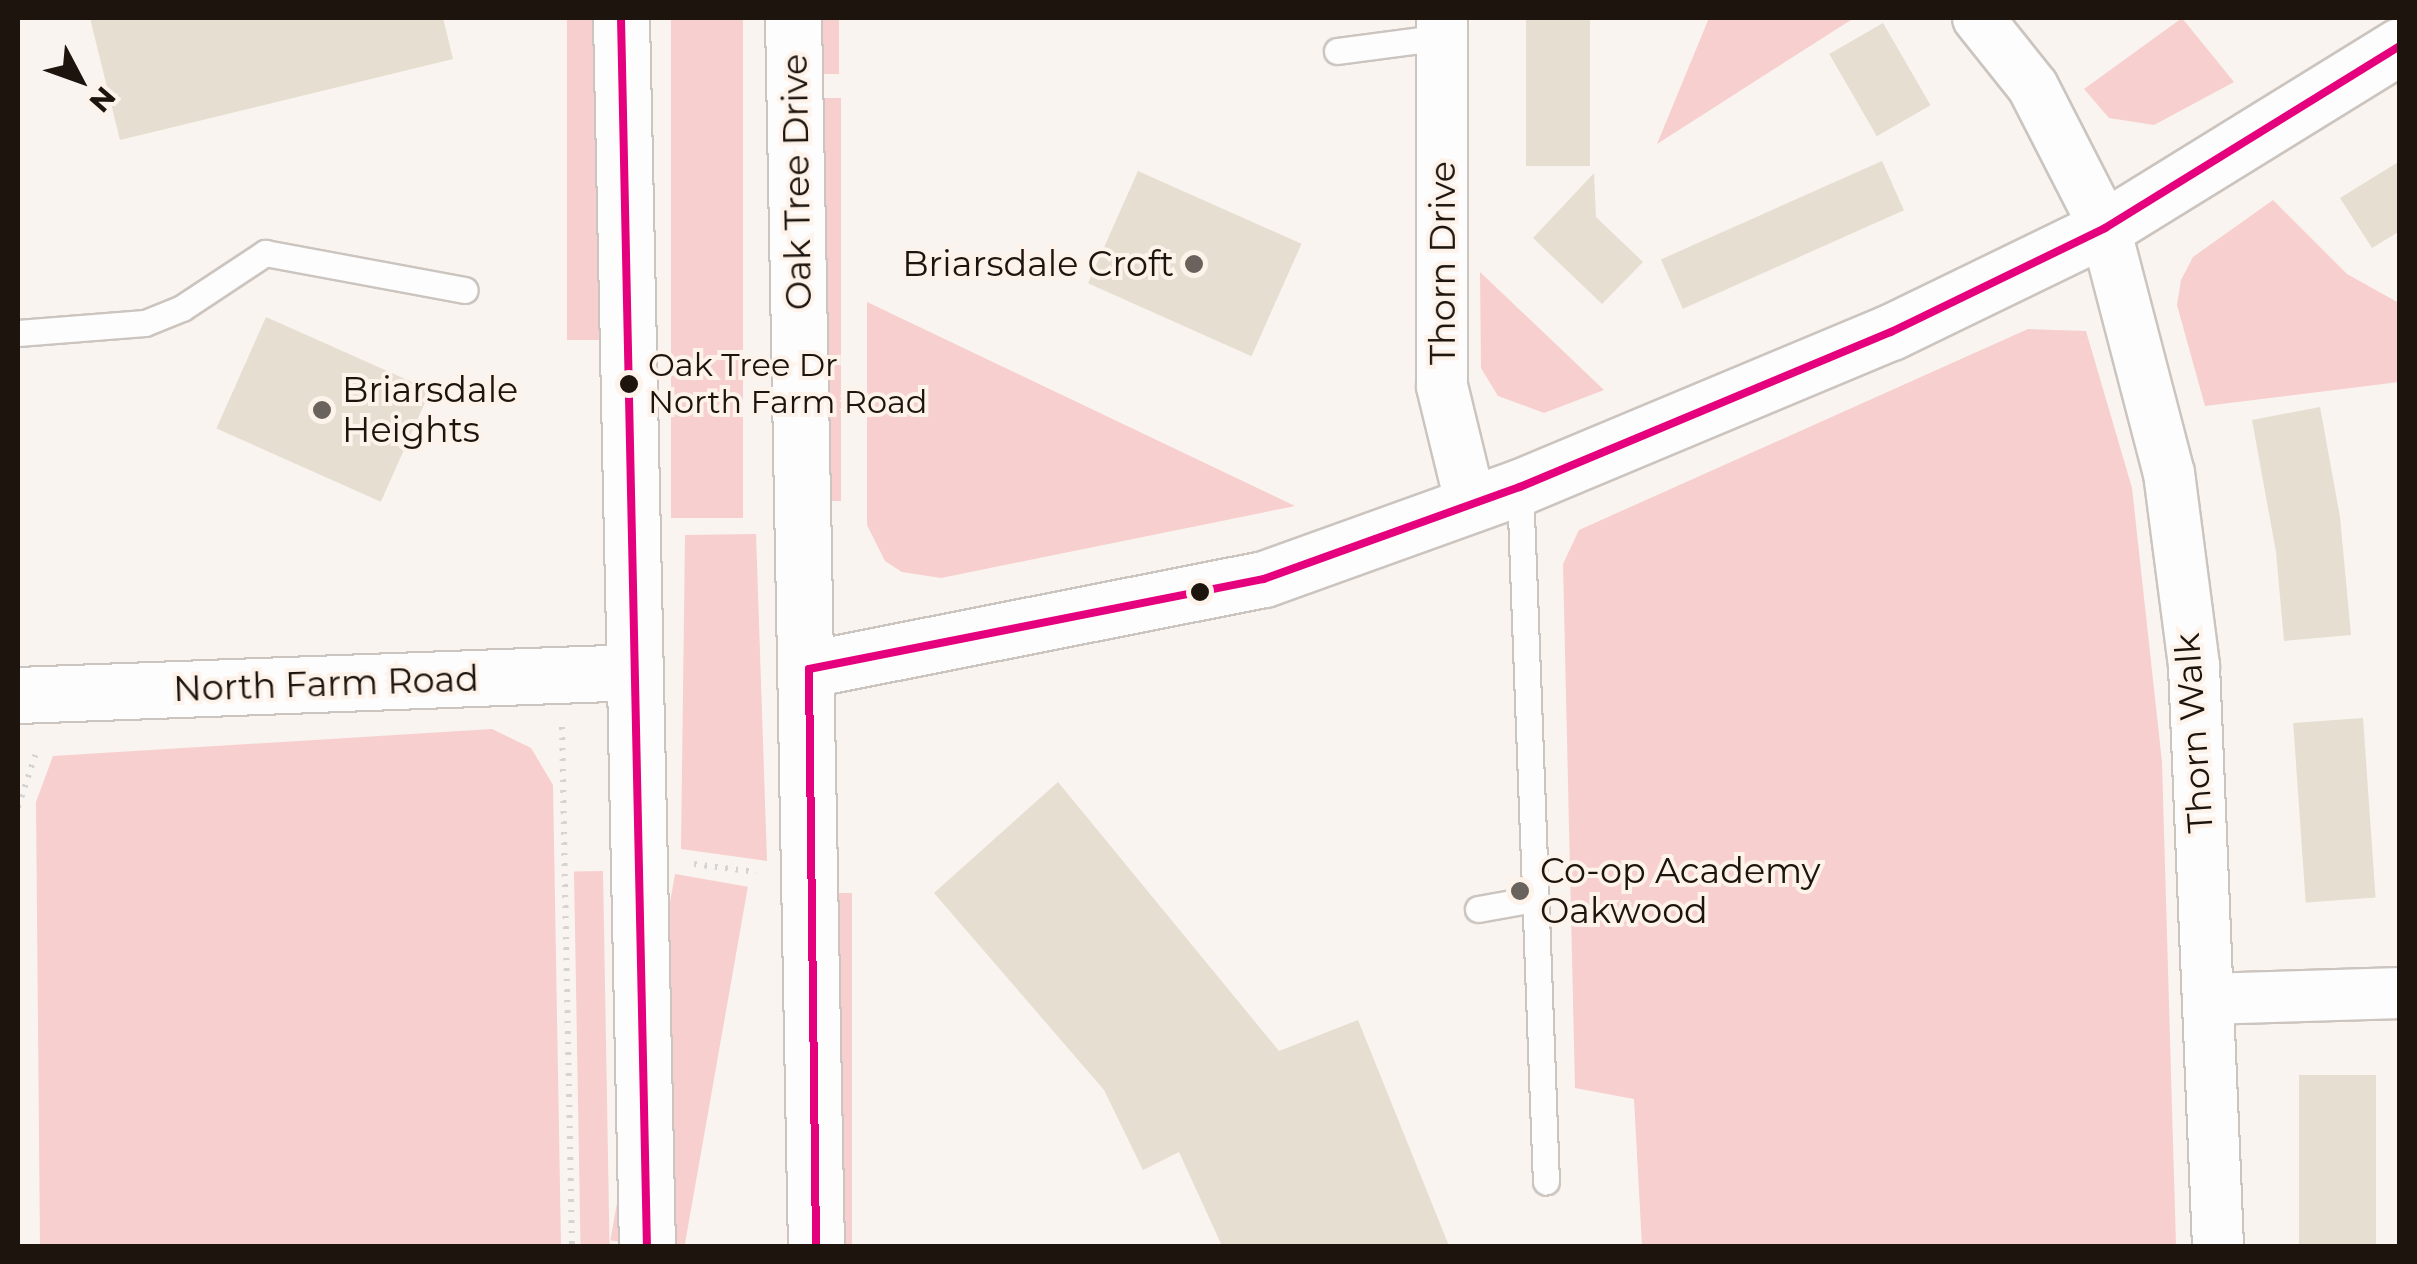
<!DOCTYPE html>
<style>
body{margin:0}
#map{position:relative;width:2417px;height:1264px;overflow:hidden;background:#f9f4ef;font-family:Montserrat,sans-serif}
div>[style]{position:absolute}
.green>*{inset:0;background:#f7cfce;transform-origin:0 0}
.building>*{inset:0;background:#e6ded1;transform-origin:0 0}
.path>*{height:6px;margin-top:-3px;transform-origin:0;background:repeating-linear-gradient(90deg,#d5d4d2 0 2.5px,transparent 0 10.5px)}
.roads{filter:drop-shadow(2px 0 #cbc4bf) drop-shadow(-2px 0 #cbc4bf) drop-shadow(0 2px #cbc4bf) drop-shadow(0 -2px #cbc4bf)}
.lane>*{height:25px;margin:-12.5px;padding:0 12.5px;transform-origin:12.5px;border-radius:12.5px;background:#fefdfd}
.street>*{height:50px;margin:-25px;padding:0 25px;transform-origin:25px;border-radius:25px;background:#fefdfd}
.secondary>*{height:55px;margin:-27.5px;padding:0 27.5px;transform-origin:27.5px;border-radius:27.5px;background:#fefdfd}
.bus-1>*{height:8px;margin:-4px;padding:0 4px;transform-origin:4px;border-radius:4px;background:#e5007d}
.dots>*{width:28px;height:28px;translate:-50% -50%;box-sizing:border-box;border:5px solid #fdf3eb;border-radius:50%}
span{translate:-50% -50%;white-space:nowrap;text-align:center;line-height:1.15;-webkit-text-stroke:8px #fdf3eb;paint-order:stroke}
.bus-label{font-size:32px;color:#1d140d}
.left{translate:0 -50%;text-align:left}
.street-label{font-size:35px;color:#1d140d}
.poi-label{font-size:35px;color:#1d140d}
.right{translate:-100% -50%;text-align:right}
.frame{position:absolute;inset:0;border:20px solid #1d140d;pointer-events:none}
.north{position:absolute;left:30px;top:30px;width:100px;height:100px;-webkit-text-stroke:8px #fdf3eb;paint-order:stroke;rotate:131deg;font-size:28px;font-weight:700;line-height:40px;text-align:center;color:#1d140d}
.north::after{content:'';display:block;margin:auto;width:35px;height:45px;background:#1d140d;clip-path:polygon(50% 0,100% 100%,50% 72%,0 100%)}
</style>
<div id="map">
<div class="green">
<i style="left:567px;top:18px;width:34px;height:322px"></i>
<i style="left:671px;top:18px;width:72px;height:500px"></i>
<i style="left:808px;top:18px;width:31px;height:56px"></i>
<i style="clip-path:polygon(1709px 18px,1854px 18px,1657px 144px)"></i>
<i style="clip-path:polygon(2182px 18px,2234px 82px,2154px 125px,2109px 118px,2084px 89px)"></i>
<i style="left:808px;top:98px;width:33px;height:403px"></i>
<i style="clip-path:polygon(2273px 200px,2347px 274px,2399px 303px,2399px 382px,2205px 406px,2177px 305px,2181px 280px,2193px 257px)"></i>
<i style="clip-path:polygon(1480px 272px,1604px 390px,1544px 413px,1498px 396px,1481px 368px)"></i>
<i style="clip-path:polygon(867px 302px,1295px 506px,941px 578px,902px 572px,885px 561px,867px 525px)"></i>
<i style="clip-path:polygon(2028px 329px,2086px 331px,2132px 488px,2162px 762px,2176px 1246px,1642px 1246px,1634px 1099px,1575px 1088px,1563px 564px,1579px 530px)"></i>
<i style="clip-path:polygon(756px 534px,767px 861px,681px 849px,685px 535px)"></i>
<i style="clip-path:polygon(492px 729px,531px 748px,553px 785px,561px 1246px,40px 1246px,36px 802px,53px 756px)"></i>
<i style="left:603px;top:871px;width:375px;height:29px;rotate:89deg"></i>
<i style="left:675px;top:874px;width:74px;height:372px;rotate:10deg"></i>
<i style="left:825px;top:893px;width:27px;height:353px"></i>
</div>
<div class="building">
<i style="clip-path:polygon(90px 18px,443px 18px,453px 59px,120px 140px)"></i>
<i style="left:1526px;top:18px;width:64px;height:148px"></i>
<i style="left:1883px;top:23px;width:95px;height:62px;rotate:60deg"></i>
<i style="left:1882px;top:161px;width:54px;height:242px;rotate:66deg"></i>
<i style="clip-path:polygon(2400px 161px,2400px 231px,2372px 248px,2340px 198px)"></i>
<i style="left:1138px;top:171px;width:179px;height:123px;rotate:24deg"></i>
<i style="clip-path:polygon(1594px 173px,1596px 217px,1643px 262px,1602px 304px,1533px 238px)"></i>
<i style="left:266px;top:317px;width:180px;height:122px;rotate:24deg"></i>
<i style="clip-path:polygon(2320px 407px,2340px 517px,2351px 635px,2284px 641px,2276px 552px,2252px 420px)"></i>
<i style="left:2363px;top:718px;width:180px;height:70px;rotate:86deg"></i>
<i style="clip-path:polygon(1058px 782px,1279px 1051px,1358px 1020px,1449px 1246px,1222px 1246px,1179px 1152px,1143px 1170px,1104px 1090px,934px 893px)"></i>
<i style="left:2376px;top:1075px;width:171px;height:77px;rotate:90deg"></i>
</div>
<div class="path">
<i style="left:562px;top:727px;width:519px;rotate:88.9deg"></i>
<i style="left:18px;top:807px;width:60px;rotate:-71.6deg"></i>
<i style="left:694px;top:864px;width:63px;rotate:7.4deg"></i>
</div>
<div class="roads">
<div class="lane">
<i style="left:1337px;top:51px;width:107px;rotate:-7.5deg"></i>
<i style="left:18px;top:333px;width:127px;rotate:-4.5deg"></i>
<i style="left:145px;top:323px;width:40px;rotate:-22deg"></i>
<i style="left:182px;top:308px;width:100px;rotate:-33.5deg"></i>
<i style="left:265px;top:253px;width:203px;rotate:10.5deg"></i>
<i style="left:1520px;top:487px;width:695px;rotate:87.86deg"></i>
<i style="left:1478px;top:909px;width:57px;rotate:-10.1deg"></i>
</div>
<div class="street">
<i style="left:1442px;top:18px;width:368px;rotate:90deg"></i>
<i style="left:1442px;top:386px;width:122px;rotate:76.3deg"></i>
<i style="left:1978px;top:18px;width:88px;rotate:51.4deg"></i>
<i style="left:2033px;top:87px;width:158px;rotate:62.9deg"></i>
<i style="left:2105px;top:228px;width:253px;rotate:75.4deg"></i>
<i style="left:2169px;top:473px;width:195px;rotate:82.6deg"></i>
<i style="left:2194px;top:666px;width:580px;rotate:87.63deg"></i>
<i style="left:2208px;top:999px;width:192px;rotate:-1.8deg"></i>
</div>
<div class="secondary">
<i style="left:621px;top:18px;width:1228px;rotate:88.79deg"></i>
<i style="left:793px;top:18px;width:1228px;rotate:88.93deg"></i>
<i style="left:809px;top:669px;width:464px;rotate:-11.2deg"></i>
<i style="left:1264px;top:579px;width:272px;rotate:-19.8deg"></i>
<i style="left:1520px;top:487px;width:402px;rotate:-22.7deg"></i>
<i style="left:1891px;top:332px;width:238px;rotate:-25.9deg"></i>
<i style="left:2105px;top:228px;width:347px;rotate:-31.7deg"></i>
<i style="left:18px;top:695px;width:617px;rotate:-2.13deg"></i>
</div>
</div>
<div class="bus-1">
<i style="left:621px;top:18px;width:1228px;rotate:88.79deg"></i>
<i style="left:816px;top:1246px;width:577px;rotate:-90.7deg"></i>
<i style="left:809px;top:669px;width:464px;rotate:-11.2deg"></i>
<i style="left:1264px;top:579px;width:272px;rotate:-19.8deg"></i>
<i style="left:1520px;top:487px;width:402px;rotate:-22.7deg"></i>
<i style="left:1891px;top:332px;width:238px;rotate:-25.9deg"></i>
<i style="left:2105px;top:228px;width:347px;rotate:-31.7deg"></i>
</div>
<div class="dots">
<i style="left:1194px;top:264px;background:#6a625c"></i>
<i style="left:629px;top:384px;background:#1d140d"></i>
<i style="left:322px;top:410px;background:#6a625c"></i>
<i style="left:1200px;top:592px;background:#1d140d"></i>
<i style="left:1520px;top:891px;background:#6a625c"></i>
</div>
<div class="bus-label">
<span class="left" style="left:648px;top:384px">Oak Tree Dr<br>North Farm Road</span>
</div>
<div class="street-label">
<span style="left:797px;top:182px;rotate:-91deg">Oak Tree Drive</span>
<span style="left:1443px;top:263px;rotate:-90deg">Thorn Drive</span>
<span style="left:326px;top:684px;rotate:-2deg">North Farm Road</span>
<span style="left:2194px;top:733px;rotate:-94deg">Thorn Walk</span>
</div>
<div class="poi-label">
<span class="right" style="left:1174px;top:264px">Briarsdale Croft</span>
<span class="left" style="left:342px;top:410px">Briarsdale<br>Heights</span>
<span class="left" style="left:1540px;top:891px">Co-op Academy<br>Oakwood</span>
</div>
<div class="frame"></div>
<div class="north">N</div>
</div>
